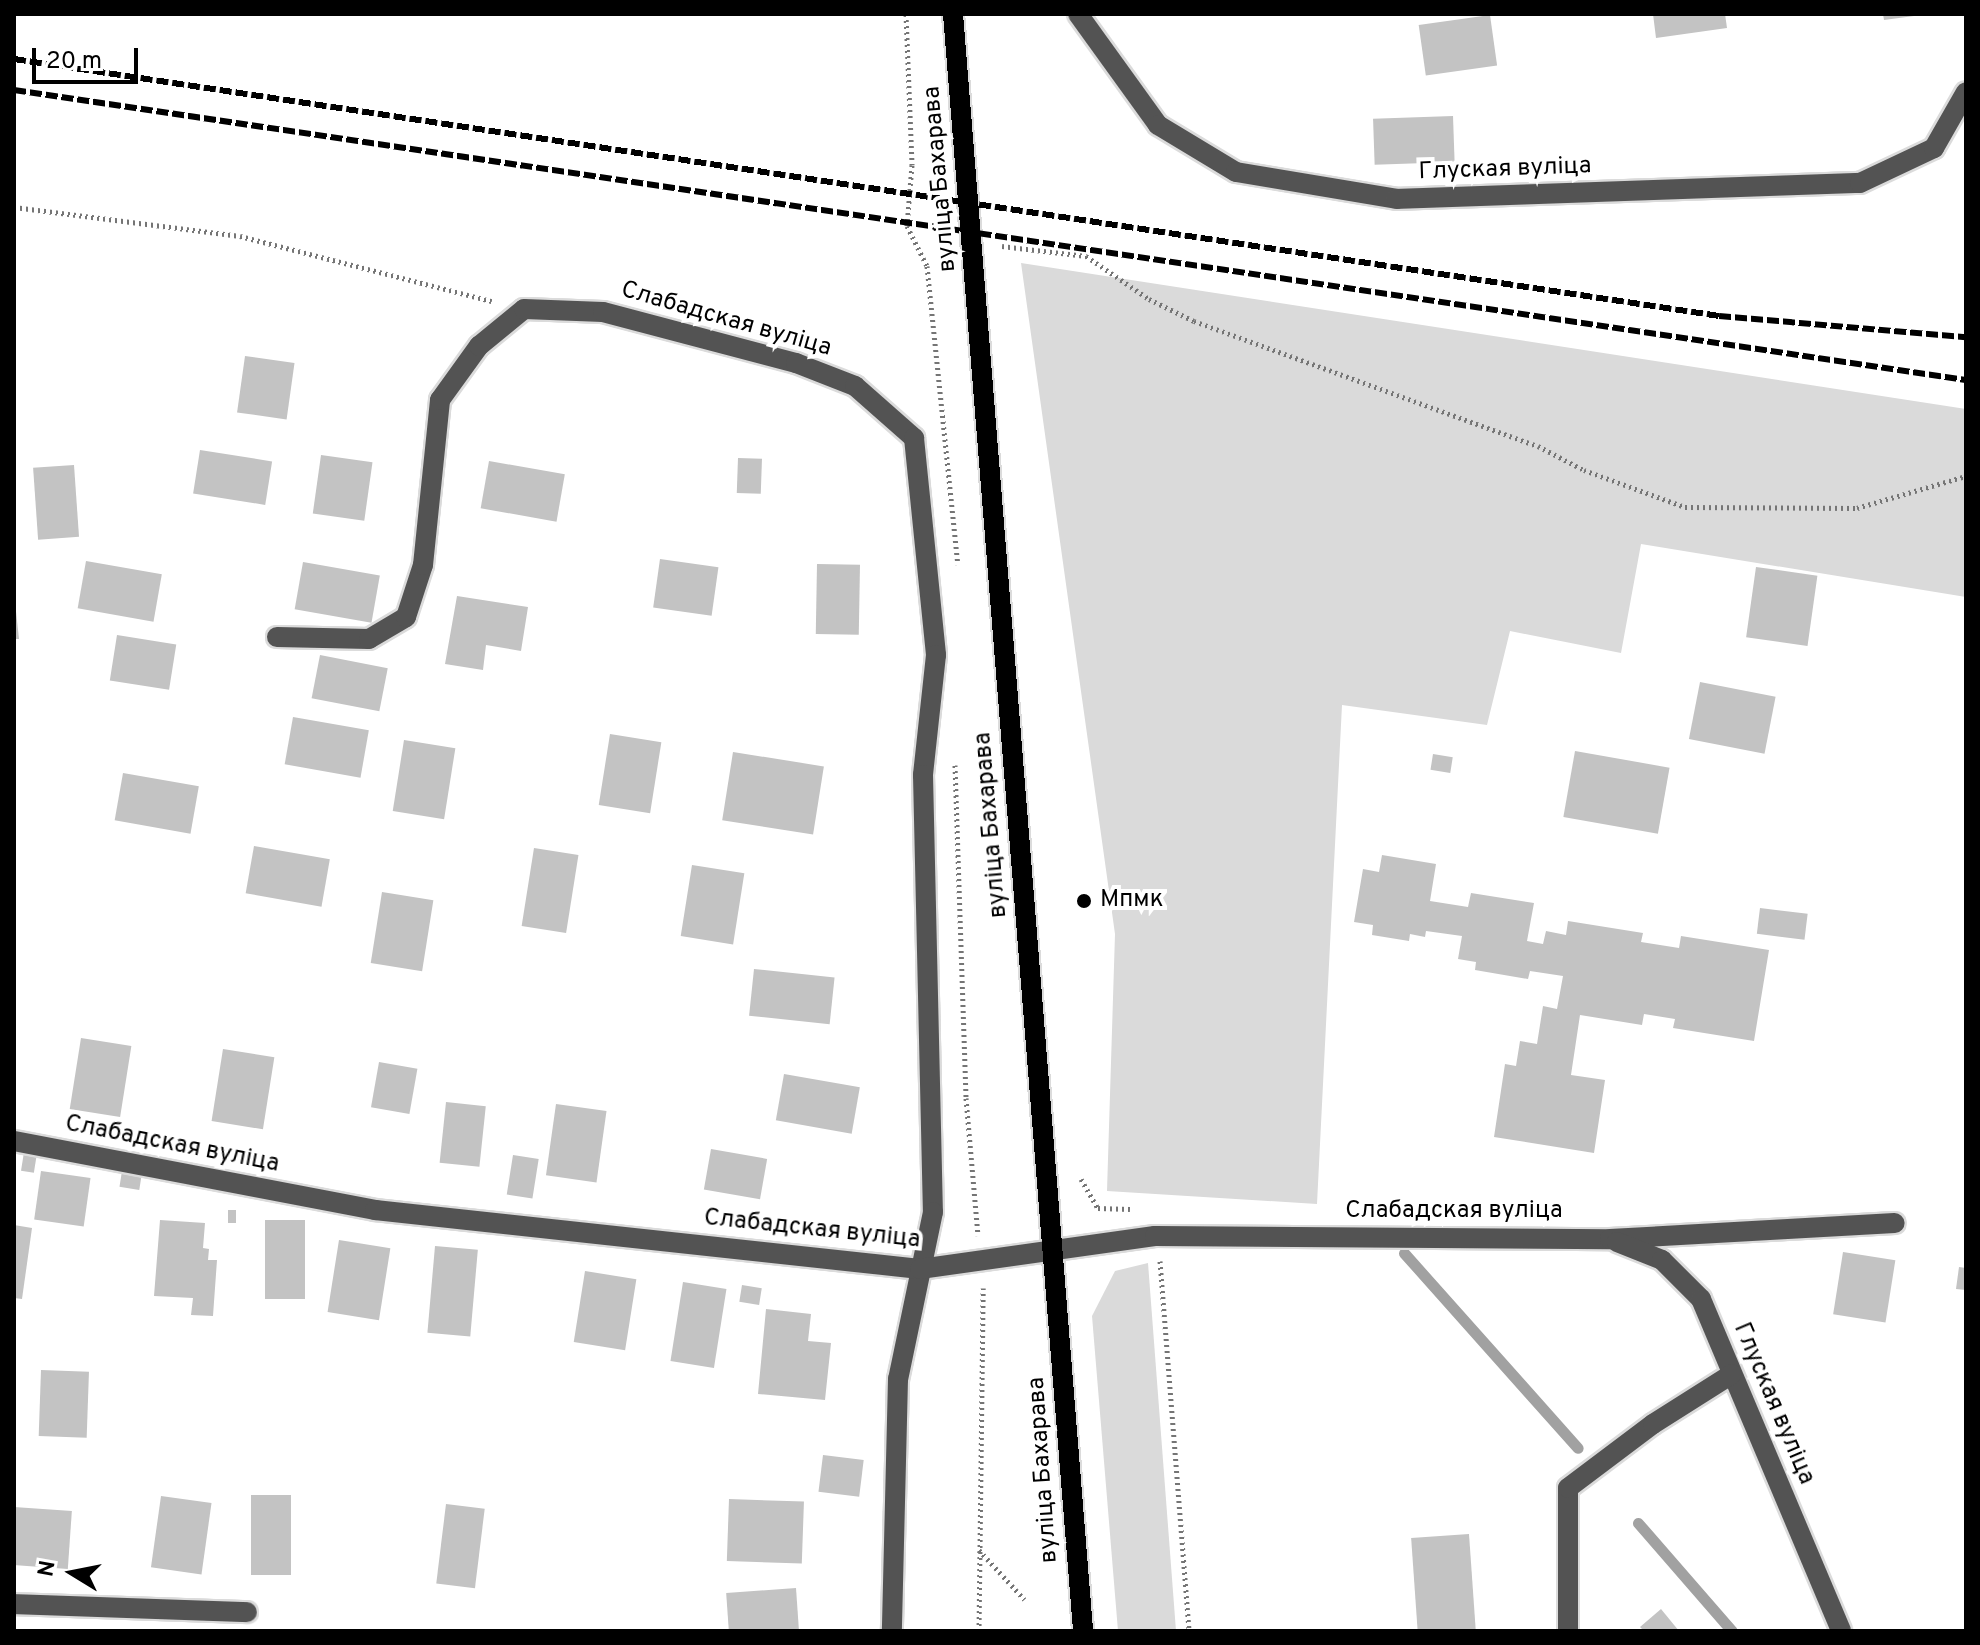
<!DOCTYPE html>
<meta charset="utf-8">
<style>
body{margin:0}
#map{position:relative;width:1980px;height:1645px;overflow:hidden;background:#fff;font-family:Overpass,sans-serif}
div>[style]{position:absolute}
.green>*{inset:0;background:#dadada}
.stream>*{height:11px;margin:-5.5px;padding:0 5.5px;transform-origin:5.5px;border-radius:5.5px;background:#a1a1a1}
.building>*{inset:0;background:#c3c3c3;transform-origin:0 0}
.path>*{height:5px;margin-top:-2.5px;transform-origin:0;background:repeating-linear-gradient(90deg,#757575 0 2px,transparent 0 6px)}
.roads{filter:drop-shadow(2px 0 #dbdbdb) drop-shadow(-2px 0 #dbdbdb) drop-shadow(0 2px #dbdbdb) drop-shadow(0 -2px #dbdbdb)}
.minor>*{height:20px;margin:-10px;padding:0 10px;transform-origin:10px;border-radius:10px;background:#535353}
.major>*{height:20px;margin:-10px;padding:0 10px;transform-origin:10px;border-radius:10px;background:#000}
.rail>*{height:6px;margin-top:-3px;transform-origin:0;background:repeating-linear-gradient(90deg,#000 0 12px,transparent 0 16px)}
.dots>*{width:22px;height:22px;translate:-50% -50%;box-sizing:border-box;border:4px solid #fff;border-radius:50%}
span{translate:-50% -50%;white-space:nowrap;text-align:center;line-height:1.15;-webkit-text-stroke:8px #fff;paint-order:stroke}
.street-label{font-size:24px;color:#000}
.poi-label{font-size:24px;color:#000}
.left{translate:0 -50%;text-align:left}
.frame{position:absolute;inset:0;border:16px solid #000;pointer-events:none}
.north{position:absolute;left:32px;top:1533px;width:80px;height:80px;-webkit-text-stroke:6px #fff;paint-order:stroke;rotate:280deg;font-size:22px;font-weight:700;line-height:32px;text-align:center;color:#000}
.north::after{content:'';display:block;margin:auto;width:28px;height:36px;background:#000;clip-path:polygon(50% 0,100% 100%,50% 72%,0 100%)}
.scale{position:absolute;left:32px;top:48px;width:106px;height:36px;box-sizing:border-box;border:4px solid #000;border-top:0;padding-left:10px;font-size:24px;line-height:28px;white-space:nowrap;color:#000;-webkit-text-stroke:6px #fff;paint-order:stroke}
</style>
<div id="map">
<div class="green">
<i style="clip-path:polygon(1021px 263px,1966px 409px,1966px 597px,1641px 544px,1621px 653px,1510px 631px,1487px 725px,1342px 705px,1317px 1204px,1107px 1191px,1115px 934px)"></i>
<i style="clip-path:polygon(1148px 1263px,1176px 1631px,1118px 1631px,1092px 1316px,1115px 1271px)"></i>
</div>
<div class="stream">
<i style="left:1404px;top:1253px;width:261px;rotate:48.3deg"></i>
<i style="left:1638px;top:1523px;width:143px;rotate:49deg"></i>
</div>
<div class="building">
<i style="clip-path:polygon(1653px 14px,1725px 14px,1727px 28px,1656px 38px)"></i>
<i style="clip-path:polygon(1883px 14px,1914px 14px,1914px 16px,1884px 20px)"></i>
<i style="left:1490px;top:15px;width:51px;height:72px;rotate:82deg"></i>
<i style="left:1453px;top:116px;width:46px;height:80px;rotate:88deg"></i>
<i style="left:245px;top:356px;width:50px;height:57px;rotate:8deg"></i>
<i style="left:200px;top:450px;width:73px;height:44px;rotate:9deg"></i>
<i style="left:321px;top:455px;width:52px;height:59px;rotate:8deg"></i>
<i style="left:738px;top:458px;width:24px;height:35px;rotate:2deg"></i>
<i style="left:489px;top:461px;width:77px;height:48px;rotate:10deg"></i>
<i style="left:74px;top:465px;width:72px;height:41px;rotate:86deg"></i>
<i style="left:660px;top:559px;width:59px;height:49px;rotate:8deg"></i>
<i style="left:86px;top:561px;width:77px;height:48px;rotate:10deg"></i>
<i style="left:303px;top:562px;width:78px;height:48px;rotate:10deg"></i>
<i style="left:817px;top:564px;width:43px;height:70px;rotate:1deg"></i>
<i style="left:1756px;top:567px;width:62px;height:71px;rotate:8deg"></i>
<i style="clip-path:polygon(14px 593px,19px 639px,14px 639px)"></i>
<i style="clip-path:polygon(457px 596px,528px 607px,521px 651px,486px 645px,483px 670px,445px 664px)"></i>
<i style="left:117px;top:635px;width:60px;height:46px;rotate:9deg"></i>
<i style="left:320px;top:655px;width:69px;height:44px;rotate:11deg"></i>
<i style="left:1700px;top:682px;width:77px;height:58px;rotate:11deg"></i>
<i style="left:293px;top:717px;width:77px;height:48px;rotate:10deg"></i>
<i style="left:610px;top:734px;width:52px;height:72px;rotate:9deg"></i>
<i style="left:404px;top:740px;width:52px;height:72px;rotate:9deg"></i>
<i style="left:1575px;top:751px;width:96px;height:67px;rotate:10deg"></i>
<i style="left:733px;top:752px;width:92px;height:69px;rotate:9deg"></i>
<i style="left:1433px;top:754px;width:20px;height:16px;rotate:9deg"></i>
<i style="left:123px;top:773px;width:77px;height:48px;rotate:10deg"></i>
<i style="left:254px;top:846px;width:77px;height:48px;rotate:10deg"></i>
<i style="left:534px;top:848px;width:45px;height:79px;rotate:9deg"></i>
<i style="clip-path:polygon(1382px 855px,1436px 864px,1430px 901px,1468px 907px,1471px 893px,1534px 903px,1527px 941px,1543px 944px,1546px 931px,1566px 935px,1568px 921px,1643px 933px,1641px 942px,1679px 948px,1681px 936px,1769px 950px,1754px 1041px,1673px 1028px,1675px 1019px,1644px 1014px,1642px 1025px,1580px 1015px,1571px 1075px,1605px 1080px,1594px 1153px,1494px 1137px,1505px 1064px,1516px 1066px,1520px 1041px,1537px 1044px,1543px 1006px,1557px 1009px,1563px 976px,1530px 971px,1528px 979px,1475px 970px,1476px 962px,1458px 959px,1462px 936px,1426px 931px,1425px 937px,1410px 934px,1409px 941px,1372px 935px,1373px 925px,1354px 922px,1363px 869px,1379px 872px)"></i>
<i style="left:692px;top:865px;width:53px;height:72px;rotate:9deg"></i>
<i style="left:382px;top:892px;width:52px;height:72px;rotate:9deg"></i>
<i style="left:1760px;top:908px;width:48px;height:26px;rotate:7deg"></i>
<i style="left:754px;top:969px;width:81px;height:47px;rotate:6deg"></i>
<i style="left:81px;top:1038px;width:51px;height:72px;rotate:9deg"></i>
<i style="left:223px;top:1049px;width:52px;height:73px;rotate:9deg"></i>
<i style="left:379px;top:1062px;width:39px;height:46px;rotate:10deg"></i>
<i style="left:784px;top:1074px;width:77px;height:47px;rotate:10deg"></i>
<i style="left:446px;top:1102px;width:40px;height:61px;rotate:6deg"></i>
<i style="left:556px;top:1104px;width:51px;height:72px;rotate:8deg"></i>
<i style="left:711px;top:1149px;width:57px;height:41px;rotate:10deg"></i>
<i style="left:24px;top:1152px;width:13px;height:19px;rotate:9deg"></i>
<i style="left:513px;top:1155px;width:26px;height:40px;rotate:9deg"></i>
<i style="left:41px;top:1171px;width:50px;height:49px;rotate:8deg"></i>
<i style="left:122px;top:1171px;width:20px;height:16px;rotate:9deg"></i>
<i style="left:228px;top:1210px;width:8px;height:13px"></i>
<i style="clip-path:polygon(160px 1220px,205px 1223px,203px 1248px,209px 1249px,208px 1260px,217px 1260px,213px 1316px,191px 1315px,193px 1298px,154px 1296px)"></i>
<i style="left:265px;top:1220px;width:40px;height:79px"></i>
<i style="clip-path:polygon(14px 1225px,32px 1228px,22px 1299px,14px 1298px)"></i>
<i style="left:339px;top:1240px;width:52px;height:73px;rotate:9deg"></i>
<i style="left:435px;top:1246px;width:43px;height:87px;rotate:5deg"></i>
<i style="left:1843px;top:1252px;width:53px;height:63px;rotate:9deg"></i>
<i style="clip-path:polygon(1959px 1267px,1966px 1268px,1966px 1290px,1956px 1289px)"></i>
<i style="left:585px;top:1271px;width:52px;height:72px;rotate:9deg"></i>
<i style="left:683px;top:1282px;width:44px;height:80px;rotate:9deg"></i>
<i style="left:742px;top:1285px;width:20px;height:17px;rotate:9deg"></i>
<i style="clip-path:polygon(766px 1309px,811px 1314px,808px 1341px,831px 1343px,825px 1400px,758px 1394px)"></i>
<i style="left:41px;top:1370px;width:48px;height:66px;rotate:2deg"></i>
<i style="left:823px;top:1455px;width:41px;height:37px;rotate:7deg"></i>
<i style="left:251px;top:1495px;width:40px;height:80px"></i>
<i style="left:161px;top:1496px;width:51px;height:72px;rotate:8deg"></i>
<i style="left:729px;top:1499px;width:75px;height:62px;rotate:2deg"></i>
<i style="left:446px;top:1504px;width:39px;height:80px;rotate:7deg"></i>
<i style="left:14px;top:1507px;width:58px;height:58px;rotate:4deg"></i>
<i style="left:1469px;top:1534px;width:97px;height:58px;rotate:86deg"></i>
<i style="left:796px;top:1588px;width:43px;height:70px;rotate:86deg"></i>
<i style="clip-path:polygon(1661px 1609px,1679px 1631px,1644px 1631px,1640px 1627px)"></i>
</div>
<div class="path">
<i style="left:906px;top:14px;width:151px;rotate:87.7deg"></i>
<i style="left:912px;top:165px;width:61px;rotate:94.7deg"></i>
<i style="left:907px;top:226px;width:45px;rotate:63.4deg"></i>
<i style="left:927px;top:266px;width:300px;rotate:84.1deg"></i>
<i style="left:14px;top:207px;width:228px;rotate:7.3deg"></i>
<i style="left:240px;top:236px;width:260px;rotate:14.5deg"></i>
<i style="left:1002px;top:246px;width:85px;rotate:6.8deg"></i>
<i style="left:1086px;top:256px;width:76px;rotate:34.3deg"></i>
<i style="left:1149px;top:299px;width:50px;rotate:26.1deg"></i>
<i style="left:1194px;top:321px;width:366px;rotate:20deg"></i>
<i style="left:1538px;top:446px;width:52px;rotate:27.6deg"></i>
<i style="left:1584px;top:470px;width:108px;rotate:20.1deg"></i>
<i style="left:1685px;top:507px;width:172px;rotate:0.3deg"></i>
<i style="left:1857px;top:508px;width:114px;rotate:-16.4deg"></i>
<i style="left:955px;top:765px;width:333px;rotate:88.1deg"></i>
<i style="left:966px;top:1098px;width:138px;rotate:85deg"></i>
<i style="left:1081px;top:1179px;width:34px;rotate:60deg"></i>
<i style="left:1098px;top:1208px;width:32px;rotate:2deg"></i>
<i style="left:1160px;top:1261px;width:371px;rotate:85.5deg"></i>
<i style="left:979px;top:1550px;width:67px;rotate:47.4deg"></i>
<i style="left:979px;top:1631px;width:343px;rotate:-89.3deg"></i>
</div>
<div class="roads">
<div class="minor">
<i style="left:1078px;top:14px;width:137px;rotate:54.2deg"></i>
<i style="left:1158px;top:125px;width:91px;rotate:31.1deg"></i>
<i style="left:1236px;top:172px;width:163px;rotate:9.5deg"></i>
<i style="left:1397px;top:199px;width:463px;rotate:-2deg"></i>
<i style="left:1860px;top:183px;width:82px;rotate:-25.3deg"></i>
<i style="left:1934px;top:148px;width:64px;rotate:-60.3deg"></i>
<i style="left:277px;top:637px;width:92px;rotate:1.2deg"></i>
<i style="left:369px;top:639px;width:43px;rotate:-30.7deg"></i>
<i style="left:406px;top:617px;width:55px;rotate:-71.9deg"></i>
<i style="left:423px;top:565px;width:166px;rotate:-84.1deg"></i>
<i style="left:440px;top:400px;width:67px;rotate:-54.2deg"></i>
<i style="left:479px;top:346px;width:58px;rotate:-39.4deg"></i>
<i style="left:524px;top:309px;width:79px;rotate:2.2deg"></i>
<i style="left:603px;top:312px;width:200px;rotate:14.8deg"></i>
<i style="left:796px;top:363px;width:63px;rotate:21.3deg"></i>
<i style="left:855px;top:386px;width:79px;rotate:41.4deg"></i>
<i style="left:914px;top:438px;width:218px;rotate:84.2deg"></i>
<i style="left:936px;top:655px;width:121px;rotate:96.2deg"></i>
<i style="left:923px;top:775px;width:437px;rotate:88.7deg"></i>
<i style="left:933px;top:1212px;width:171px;rotate:101.8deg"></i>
<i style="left:898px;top:1379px;width:252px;rotate:91.4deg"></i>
<i style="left:14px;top:1141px;width:368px;rotate:10.8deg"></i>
<i style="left:375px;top:1210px;width:548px;rotate:6.18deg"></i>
<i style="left:920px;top:1269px;width:237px;rotate:-8deg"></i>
<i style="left:1155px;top:1236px;width:455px;rotate:0.4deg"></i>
<i style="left:1610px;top:1239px;width:285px;rotate:-3.2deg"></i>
<i style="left:1617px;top:1242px;width:48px;rotate:21.8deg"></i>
<i style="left:1662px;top:1260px;width:55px;rotate:45deg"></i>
<i style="left:1701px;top:1299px;width:360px;rotate:67.1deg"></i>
<i style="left:14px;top:1604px;width:233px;rotate:2deg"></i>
<i style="left:1568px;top:1631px;width:143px;rotate:-90deg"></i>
<i style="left:1568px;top:1488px;width:106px;rotate:-37deg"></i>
<i style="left:1653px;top:1424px;width:93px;rotate:-32.3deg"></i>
</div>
<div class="major">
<i style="left:953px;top:14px;width:1622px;rotate:85.4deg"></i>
</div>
</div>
<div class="rail">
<i style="left:14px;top:59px;width:1724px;rotate:8.57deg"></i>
<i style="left:1719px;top:316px;width:248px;rotate:4.9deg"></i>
<i style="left:14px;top:90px;width:1973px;rotate:8.45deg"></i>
</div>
<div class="dots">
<i style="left:1084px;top:901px;background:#000"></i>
</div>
<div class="street-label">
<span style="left:1505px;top:170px;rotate:-2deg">Глуская вуліца</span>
<span style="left:941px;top:179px;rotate:-95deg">вуліца Бахарава</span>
<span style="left:726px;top:320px;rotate:16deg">Слабадская вуліца</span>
<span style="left:992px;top:825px;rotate:-95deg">вуліца Бахарава</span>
<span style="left:172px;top:1145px;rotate:11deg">Слабадская вуліца</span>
<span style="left:1454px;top:1212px">Слабадская вуліца</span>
<span style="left:812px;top:1230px;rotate:6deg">Слабадская вуліца</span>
<span style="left:1773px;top:1404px;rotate:67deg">Глуская вуліца</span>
<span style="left:1044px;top:1470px;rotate:-94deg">вуліца Бахарава</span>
</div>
<div class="poi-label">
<span class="left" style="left:1100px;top:901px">Мпмк</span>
</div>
<div class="frame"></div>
<div class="north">N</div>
<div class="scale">20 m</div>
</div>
